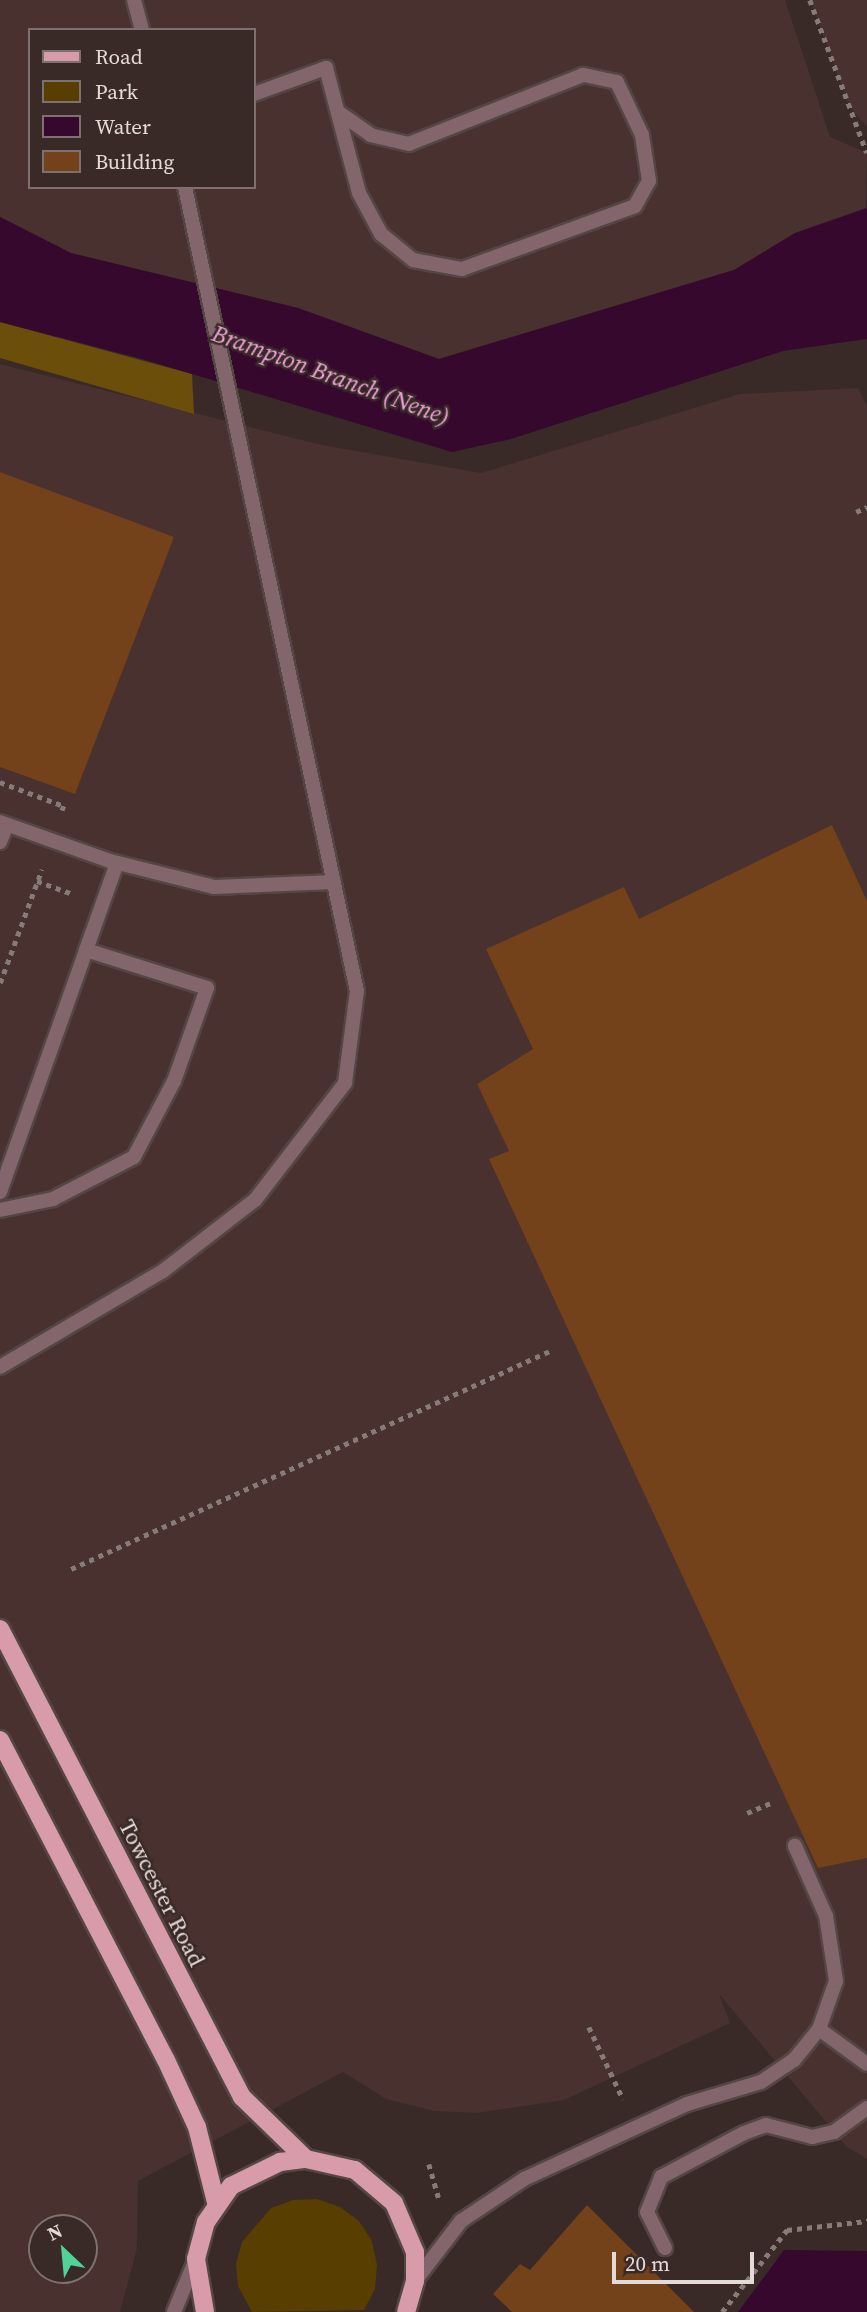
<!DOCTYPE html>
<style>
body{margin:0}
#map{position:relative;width:867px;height:2312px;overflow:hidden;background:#392a27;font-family:"Source Serif 4",serif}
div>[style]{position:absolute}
.built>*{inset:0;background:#48312e}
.green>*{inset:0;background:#583e00}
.forest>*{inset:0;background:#6c4e0b}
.water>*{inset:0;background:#36082e}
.building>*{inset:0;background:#73411a}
.path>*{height:4.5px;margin-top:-2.25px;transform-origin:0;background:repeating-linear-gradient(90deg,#877b78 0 5px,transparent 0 10px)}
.roads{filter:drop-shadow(2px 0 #544643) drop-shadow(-2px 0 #544643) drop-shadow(0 2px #544643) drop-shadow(0 -2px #544643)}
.service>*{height:14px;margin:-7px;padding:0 7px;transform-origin:7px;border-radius:7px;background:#83656c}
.minor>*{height:14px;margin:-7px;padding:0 7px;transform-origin:7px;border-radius:7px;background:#83656c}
.primary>*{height:18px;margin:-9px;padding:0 9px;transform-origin:9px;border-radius:9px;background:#d79baa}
span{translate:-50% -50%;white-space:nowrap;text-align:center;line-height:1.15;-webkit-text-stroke:5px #392a27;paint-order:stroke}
.street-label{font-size:23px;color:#e4dad8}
.water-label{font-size:24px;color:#efa2db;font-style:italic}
.legend{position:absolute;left:28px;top:28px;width:228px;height:161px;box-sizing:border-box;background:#392a27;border:2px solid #7d706e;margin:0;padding:9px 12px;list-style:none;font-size:21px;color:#e4dad8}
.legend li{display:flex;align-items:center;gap:14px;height:35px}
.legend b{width:35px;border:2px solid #7d706e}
.north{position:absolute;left:28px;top:2214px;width:70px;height:70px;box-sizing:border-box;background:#392a27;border:2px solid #7d706e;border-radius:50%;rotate:334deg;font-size:19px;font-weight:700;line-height:28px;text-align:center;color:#e4dad8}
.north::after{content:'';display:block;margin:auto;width:24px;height:32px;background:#51d398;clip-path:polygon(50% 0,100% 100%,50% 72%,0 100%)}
.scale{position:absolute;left:612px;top:2252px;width:142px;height:32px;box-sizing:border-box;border:4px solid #e4dad8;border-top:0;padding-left:9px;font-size:21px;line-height:24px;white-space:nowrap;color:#e4dad8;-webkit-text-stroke:5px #392a27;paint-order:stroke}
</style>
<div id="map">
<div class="built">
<i style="clip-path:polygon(evenodd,0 0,785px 0,830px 137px,867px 153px,866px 208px,795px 233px,734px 270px,439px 359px,298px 308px,71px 253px,0 217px,0 0,30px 30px,254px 30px,254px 187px,30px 187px,30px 30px)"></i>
<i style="clip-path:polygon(810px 0,867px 0,867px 127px,849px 106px)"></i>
<i style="clip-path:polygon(evenodd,0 364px,322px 445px,481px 473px,740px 394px,858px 388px,867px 406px,867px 2159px,847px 2147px,719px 1994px,730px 2023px,564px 2100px,477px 2113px,434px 2111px,386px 2099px,343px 2072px,138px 2181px,137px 2248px,120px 2312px,0 2312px,0 364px,42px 2228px,84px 2228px,84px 2270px,42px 2270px,42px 2228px)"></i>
</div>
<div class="green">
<i style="clip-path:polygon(317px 2199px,340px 2207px,359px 2221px,372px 2241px,377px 2265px,375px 2289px,364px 2310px,252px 2312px,238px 2286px,236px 2264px,242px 2242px,271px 2208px,293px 2200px)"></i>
</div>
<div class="forest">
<i style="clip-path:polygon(0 322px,192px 374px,194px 414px,0 358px)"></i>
</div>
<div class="water">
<i style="clip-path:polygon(867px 208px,867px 339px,783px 351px,511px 439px,452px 452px,142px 359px,0 322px,0 217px,71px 253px,298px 308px,439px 359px,734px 270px,795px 233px)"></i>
<i style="clip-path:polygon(784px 2250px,867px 2251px,867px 2312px,738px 2312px)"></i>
</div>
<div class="building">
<i style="clip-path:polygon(0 472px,174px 537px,75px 794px,0 767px)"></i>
<i style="clip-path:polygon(832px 825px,867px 901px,867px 1858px,818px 1868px,489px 1159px,509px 1151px,477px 1084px,533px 1049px,486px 949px,624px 887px,639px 919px)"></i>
<i style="clip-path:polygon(587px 2205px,694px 2312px,512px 2312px,493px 2294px,520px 2264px,530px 2270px)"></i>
</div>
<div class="path">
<i style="left:810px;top:0;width:163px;rotate:69.6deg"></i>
<i style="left:856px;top:512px;width:12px;rotate:-24deg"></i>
<i style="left:0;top:782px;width:68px;rotate:20.6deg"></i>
<i style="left:64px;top:806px;width:5px;rotate:112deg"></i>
<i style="left:37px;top:881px;width:37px;rotate:20deg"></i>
<i style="left:0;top:983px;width:121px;rotate:-69.8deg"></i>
<i style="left:71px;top:1569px;width:529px;rotate:-24.48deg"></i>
<i style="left:747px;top:1813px;width:25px;rotate:-23deg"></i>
<i style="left:589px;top:2027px;width:80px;rotate:64.7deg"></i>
<i style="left:429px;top:2164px;width:35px;rotate:74deg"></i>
<i style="left:722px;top:2312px;width:105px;rotate:-51.6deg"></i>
<i style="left:787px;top:2230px;width:81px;rotate:-6.4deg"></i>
</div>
<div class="roads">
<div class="service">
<i style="left:134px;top:0;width:31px;rotate:75deg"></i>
<i style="left:254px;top:94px;width:77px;rotate:-19.9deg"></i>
<i style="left:326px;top:68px;width:129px;rotate:75.2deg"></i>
<i style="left:359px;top:193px;width:47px;rotate:61.8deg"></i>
<i style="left:381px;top:234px;width:41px;rotate:39.1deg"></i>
<i style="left:413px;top:260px;width:50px;rotate:10.4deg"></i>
<i style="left:462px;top:269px;width:184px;rotate:-20deg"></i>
<i style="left:635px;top:206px;width:29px;rotate:-61deg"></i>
<i style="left:649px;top:181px;width:47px;rotate:-98.7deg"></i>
<i style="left:642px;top:135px;width:59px;rotate:-115.3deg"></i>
<i style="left:617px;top:82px;width:35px;rotate:-168deg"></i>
<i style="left:583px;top:75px;width:187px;rotate:158.4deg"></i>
<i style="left:409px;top:144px;width:39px;rotate:-167deg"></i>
<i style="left:371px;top:135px;width:38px;rotate:-145deg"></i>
<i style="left:0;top:822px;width:117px;rotate:19.5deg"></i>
<i style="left:110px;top:861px;width:107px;rotate:14deg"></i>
<i style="left:214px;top:887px;width:120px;rotate:-2.4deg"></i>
<i style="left:0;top:842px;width:18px;rotate:-68deg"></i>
<i style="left:86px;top:950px;width:92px;rotate:-70.4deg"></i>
<i style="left:0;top:1192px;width:257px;rotate:-70.4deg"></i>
<i style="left:86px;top:950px;width:127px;rotate:17.4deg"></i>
<i style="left:207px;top:988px;width:99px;rotate:109.5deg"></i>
<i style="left:174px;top:1081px;width:86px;rotate:117.8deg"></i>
<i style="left:134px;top:1157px;width:91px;rotate:152.6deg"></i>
<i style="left:53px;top:1199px;width:54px;rotate:168.3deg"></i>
<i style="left:0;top:1367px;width:189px;rotate:-30.5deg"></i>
<i style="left:163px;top:1271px;width:116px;rotate:-37.7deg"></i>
<i style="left:255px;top:1200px;width:148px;rotate:-52.4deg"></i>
<i style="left:345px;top:1083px;width:93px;rotate:-82.6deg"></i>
<i style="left:357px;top:991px;width:822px;rotate:-102.08deg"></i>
<i style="left:819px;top:2029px;width:59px;rotate:36.1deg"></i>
<i style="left:665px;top:2248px;width:40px;rotate:-116.6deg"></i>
<i style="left:647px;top:2212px;width:38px;rotate:-68deg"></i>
<i style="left:661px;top:2177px;width:94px;rotate:-27.9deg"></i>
<i style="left:744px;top:2133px;width:23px;rotate:-20deg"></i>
<i style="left:766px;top:2125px;width:48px;rotate:14.6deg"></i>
<i style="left:812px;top:2137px;width:23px;rotate:-13deg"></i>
<i style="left:834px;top:2132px;width:41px;rotate:-36deg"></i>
<i style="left:415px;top:2281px;width:76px;rotate:-52.5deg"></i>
<i style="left:461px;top:2221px;width:76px;rotate:-33.7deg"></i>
<i style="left:524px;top:2179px;width:179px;rotate:-24.7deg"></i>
<i style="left:687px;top:2104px;width:77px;rotate:-16.6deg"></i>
<i style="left:761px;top:2082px;width:40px;rotate:-34deg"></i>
<i style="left:794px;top:2060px;width:40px;rotate:-51deg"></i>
<i style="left:819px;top:2029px;width:51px;rotate:-70.5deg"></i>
<i style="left:836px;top:1981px;width:66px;rotate:-98.7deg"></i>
<i style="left:826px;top:1916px;width:77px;rotate:-113.9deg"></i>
</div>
<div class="minor">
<i style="left:174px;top:2312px;width:57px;rotate:-67.5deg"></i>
</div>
<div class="primary">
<i style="left:0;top:1629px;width:527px;rotate:62.66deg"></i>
<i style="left:242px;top:2097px;width:89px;rotate:44.1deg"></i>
<i style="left:0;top:1740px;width:360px;rotate:62.6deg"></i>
<i style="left:166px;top:2060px;width:74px;rotate:65.2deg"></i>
<i style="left:197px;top:2127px;width:81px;rotate:75.8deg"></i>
<i style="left:205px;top:2312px;width:54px;rotate:-99.6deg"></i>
<i style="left:196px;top:2259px;width:38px;rotate:-75deg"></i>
<i style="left:206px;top:2222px;width:44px;rotate:-55.2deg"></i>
<i style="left:231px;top:2186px;width:55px;rotate:-26.1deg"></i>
<i style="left:280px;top:2162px;width:26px;rotate:-7deg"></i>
<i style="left:306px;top:2159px;width:50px;rotate:12.7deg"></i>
<i style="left:355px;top:2170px;width:51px;rotate:40.2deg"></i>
<i style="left:394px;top:2203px;width:53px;rotate:66.8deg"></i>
<i style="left:415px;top:2252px;width:29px;rotate:90deg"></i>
<i style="left:415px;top:2281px;width:32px;rotate:106deg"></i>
</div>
</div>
<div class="street-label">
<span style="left:162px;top:1893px;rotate:63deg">Towcester Road</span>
</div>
<div class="water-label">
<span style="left:331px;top:375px;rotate:20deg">Brampton Branch (Nene)</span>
</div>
<ul class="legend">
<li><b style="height:9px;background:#d79baa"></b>Road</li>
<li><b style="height:19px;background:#583e00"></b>Park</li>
<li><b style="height:19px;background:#36082e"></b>Water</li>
<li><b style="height:19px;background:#73411a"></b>Building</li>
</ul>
<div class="north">N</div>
<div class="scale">20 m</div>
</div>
